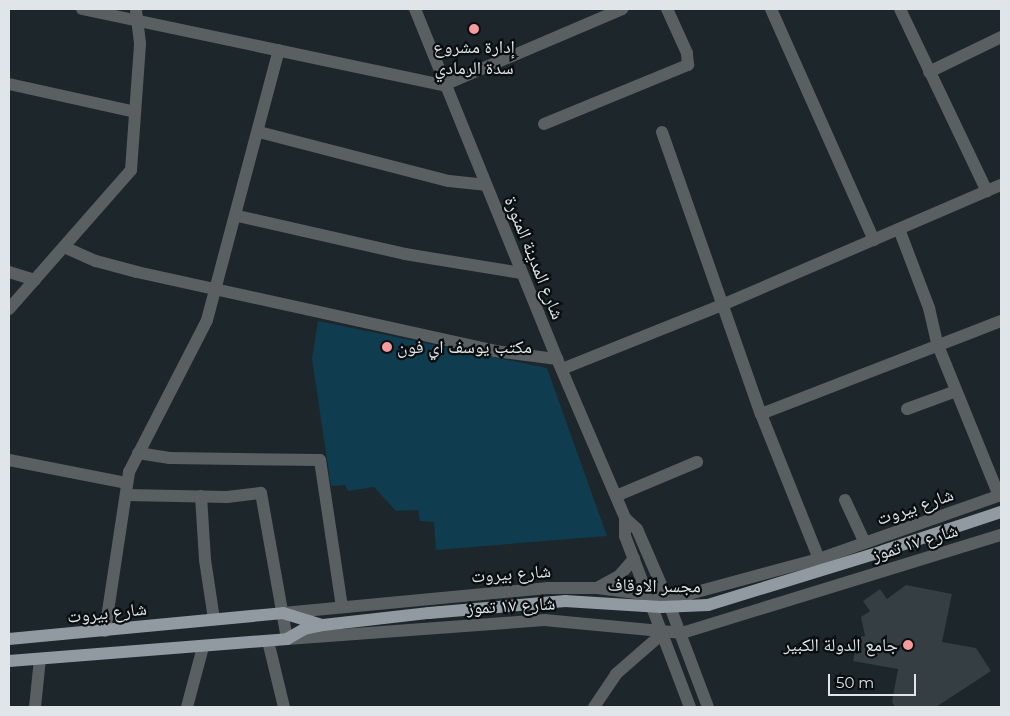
<!DOCTYPE html>
<meta charset="utf-8">
<style>
body{margin:0}
#map{position:relative;width:1010px;height:716px;overflow:hidden;background:#1c262b;font-family:Montserrat,"Noto Naskh Arabic",sans-serif}
div>[style]{position:absolute}
.green>*{inset:0;background:#103c4f}
.building>*{inset:0;background:#343e43}
.minor>*{height:12px;margin:-6px;padding:0 6px;transform-origin:6px;border-radius:6px;background:#5a5f62}
.major>*{height:12px;margin:-6px;padding:0 6px;transform-origin:6px;border-radius:6px;background:#909aa0}
.major-bridge>*{height:12px;margin:-6px;padding:0 6px;transform-origin:6px;border-radius:6px;background:#909aa0}
.dots>*{width:14px;height:14px;translate:-50% -50%;box-sizing:border-box;border:2px solid #0a0e10;border-radius:50%}
span{translate:-50% -50%;white-space:nowrap;text-align:center;line-height:1.15;-webkit-text-stroke:4.5px #0a0e10;paint-order:stroke}
.poi-label{font-size:18px;color:#dfe5e8}
.left{translate:0 -50%;text-align:left}
.right{translate:-100% -50%;text-align:right}
.street-label{font-size:18px;color:#dfe5e8}
.frame{position:absolute;inset:0;border:10px solid #dfe5e8;pointer-events:none}
.scale{position:absolute;left:828px;top:674px;width:88px;height:22px;box-sizing:border-box;border:2px solid #dfe5e8;border-top:0;padding-left:6px;font-size:15px;line-height:18px;white-space:nowrap;color:#dfe5e8;-webkit-text-stroke:4px #0a0e10;paint-order:stroke}
</style>
<div id="map">
<div class="green">
<i style="clip-path:polygon(318px 321px,547px 368px,607px 536px,436px 550px,434px 522px,420px 521px,418px 510px,396px 511px,374px 487px,348px 491px,345px 485px,331px 486px,312px 359px)"></i>
</div>
<div class="building">
<i style="clip-path:polygon(906px 585px,952px 594px,942px 642px,976px 648px,991px 671px,936px 707px,895px 707px,892px 702px,898px 669px,853px 661px,858px 637px,865px 636px,861px 617px,870px 611px,863px 601px,880px 589px,887px 599px)"></i>
</div>
<div class="minor">
<i style="left:82px;top:9px;width:370px;rotate:11.9deg"></i>
<i style="left:444px;top:85px;width:194px;rotate:-23.1deg"></i>
<i style="left:415px;top:9px;width:378px;rotate:67.9deg"></i>
<i style="left:557px;top:359px;width:173px;rotate:66.8deg"></i>
<i style="left:625px;top:518px;width:16px;rotate:43deg"></i>
<i style="left:637px;top:529px;width:73px;rotate:66.6deg"></i>
<i style="left:666px;top:596px;width:119px;rotate:69.3deg"></i>
<i style="left:771px;top:9px;width:253px;rotate:66deg"></i>
<i style="left:900px;top:9px;width:202px;rotate:64.5deg"></i>
<i style="left:929px;top:72px;width:80px;rotate:-25.9deg"></i>
<i style="left:9px;top:84px;width:129px;rotate:12.5deg"></i>
<i style="left:544px;top:124px;width:156px;rotate:-22.3deg"></i>
<i style="left:688px;top:65px;width:12px;rotate:-95deg"></i>
<i style="left:687px;top:53px;width:48px;rotate:-114.4deg"></i>
<i style="left:259px;top:132px;width:196px;rotate:14.5deg"></i>
<i style="left:449px;top:181px;width:36px;rotate:6deg"></i>
<i style="left:662px;top:132px;width:299px;rotate:70.7deg"></i>
<i style="left:761px;top:414px;width:156px;rotate:68.2deg"></i>
<i style="left:238px;top:216px;width:171px;rotate:12.8deg"></i>
<i style="left:405px;top:254px;width:118px;rotate:9.3deg"></i>
<i style="left:899px;top:229px;width:85px;rotate:69.2deg"></i>
<i style="left:929px;top:308px;width:36px;rotate:77deg"></i>
<i style="left:937px;top:343px;width:165px;rotate:67.9deg"></i>
<i style="left:64px;top:247px;width:35px;rotate:24deg"></i>
<i style="left:96px;top:261px;width:42px;rotate:15deg"></i>
<i style="left:137px;top:272px;width:367px;rotate:12.4deg"></i>
<i style="left:495px;top:351px;width:63px;rotate:7.4deg"></i>
<i style="left:9px;top:272px;width:27px;rotate:17deg"></i>
<i style="left:9px;top:309px;width:185px;rotate:-48.7deg"></i>
<i style="left:131px;top:170px;width:127px;rotate:-85.9deg"></i>
<i style="left:140px;top:43px;width:34px;rotate:-97deg"></i>
<i style="left:562px;top:369px;width:172px;rotate:-21.8deg"></i>
<i style="left:722px;top:305px;width:304px;rotate:-23.3deg"></i>
<i style="left:907px;top:409px;width:52px;rotate:-20.2deg"></i>
<i style="left:761px;top:414px;width:257px;rotate:-21.2deg"></i>
<i style="left:138px;top:453px;width:32px;rotate:9deg"></i>
<i style="left:170px;top:458px;width:150px;rotate:0.8deg"></i>
<i style="left:320px;top:460px;width:149px;rotate:81.5deg"></i>
<i style="left:9px;top:460px;width:119px;rotate:11.1deg"></i>
<i style="left:126px;top:495px;width:101px;rotate:1.1deg"></i>
<i style="left:227px;top:497px;width:34px;rotate:-7deg"></i>
<i style="left:261px;top:493px;width:148px;rotate:79.9deg"></i>
<i style="left:287px;top:639px;width:258px;rotate:-4.2deg"></i>
<i style="left:544px;top:620px;width:139px;rotate:5.4deg"></i>
<i style="left:682px;top:633px;width:334px;rotate:-17.1deg"></i>
<i style="left:201px;top:496px;width:64px;rotate:86.4deg"></i>
<i style="left:205px;top:560px;width:60px;rotate:81.3deg"></i>
<i style="left:616px;top:496px;width:88px;rotate:-22.8deg"></i>
<i style="left:845px;top:500px;width:47px;rotate:65.1deg"></i>
<i style="left:625px;top:518px;width:18px;rotate:90deg"></i>
<i style="left:625px;top:536px;width:183px;rotate:69.2deg"></i>
<i style="left:597px;top:588px;width:25px;rotate:-29deg"></i>
<i style="left:619px;top:576px;width:23px;rotate:-49deg"></i>
<i style="left:283px;top:613px;width:266px;rotate:-5.4deg"></i>
<i style="left:548px;top:588px;width:49px"></i>
<i style="left:597px;top:588px;width:62px;rotate:7.5deg"></i>
<i style="left:658px;top:596px;width:31px;rotate:-4deg"></i>
<i style="left:689px;top:594px;width:135px;rotate:-15.1deg"></i>
<i style="left:819px;top:559px;width:193px;rotate:-19.4deg"></i>
<i style="left:105px;top:631px;width:161px;rotate:-81.4deg"></i>
<i style="left:129px;top:472px;width:171px;rotate:-62.8deg"></i>
<i style="left:207px;top:320px;width:279px;rotate:-75.1deg"></i>
<i style="left:268px;top:641px;width:68px;rotate:76.4deg"></i>
<i style="left:35px;top:707px;width:48px;rotate:-84.1deg"></i>
<i style="left:187px;top:707px;width:62px;rotate:-75.1deg"></i>
<i style="left:594px;top:707px;width:40px;rotate:-56deg"></i>
<i style="left:616px;top:674px;width:62px;rotate:-41.1deg"></i>
</div>
<div class="major">
<i style="left:883px;top:551px;width:124px;rotate:-18.3deg"></i>
<i style="left:9px;top:639px;width:275px;rotate:-5.4deg"></i>
<i style="left:283px;top:613px;width:39px;rotate:17deg"></i>
<i style="left:9px;top:661px;width:279px;rotate:-4.5deg"></i>
<i style="left:287px;top:639px;width:20px;rotate:-30deg"></i>
<i style="left:304px;top:629px;width:19px;rotate:-12deg"></i>
<i style="left:323px;top:625px;width:107px;rotate:-6.5deg"></i>
</div>
<div class="major-bridge">
<i style="left:429px;top:613px;width:137px;rotate:-5deg"></i>
<i style="left:565px;top:601px;width:96px;rotate:3.6deg"></i>
<i style="left:661px;top:607px;width:47px;rotate:-2.4deg"></i>
<i style="left:708px;top:605px;width:183px;rotate:-17.1deg"></i>
</div>
<div class="dots">
<i style="left:474px;top:29px;background:#f59b9b"></i>
<i style="left:387px;top:347px;background:#f59b9b"></i>
<i style="left:908px;top:645px;background:#f59b9b"></i>
</div>
<div class="poi-label">
<span style="left:474px;top:58px">إدارة مشروع<br>سدة الرمادي</span>
<span class="left" style="left:397px;top:347px">مكتب يوسف اي فون</span>
<span class="right" style="left:898px;top:645px">جامع الدولة الكبير</span>
</div>
<div class="street-label">
<span style="left:534px;top:258px;rotate:68deg">شارع المدينة المنورة</span>
<span style="left:915px;top:507px;rotate:-19deg">شارع بيروت</span>
<span style="left:915px;top:543px;rotate:-17deg">شارع ١٧ تموز</span>
<span style="left:511px;top:574px;rotate:-4deg">شارع بيروت</span>
<span style="left:654px;top:586px;rotate:1deg">مجسر الاوقاف</span>
<span style="left:511px;top:606px;rotate:-3deg">شارع ١٧ تموز</span>
<span style="left:107px;top:613px;rotate:-6deg">شارع بيروت</span>
</div>
<div class="frame"></div>
<div class="scale">50 m</div>
</div>
